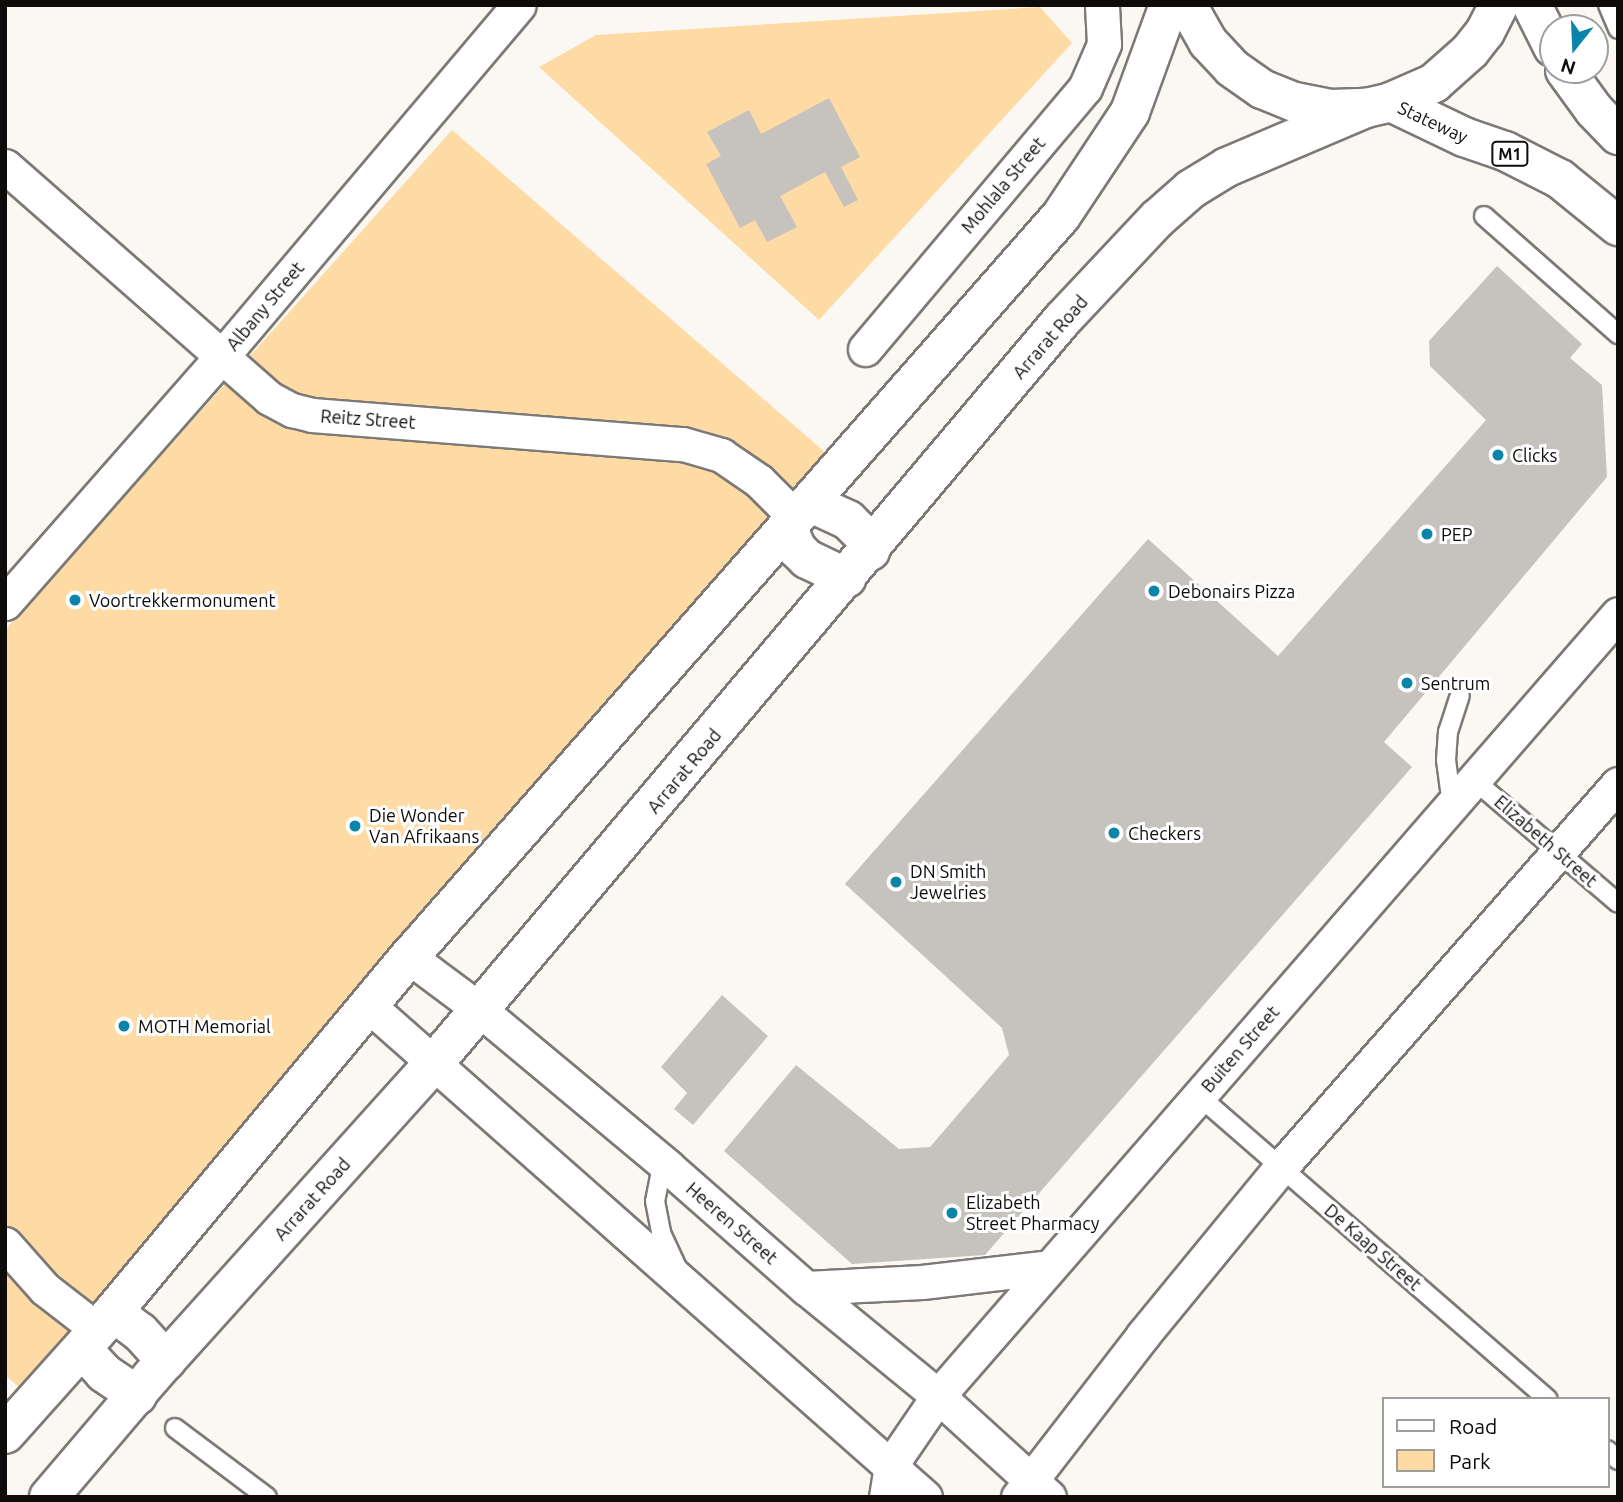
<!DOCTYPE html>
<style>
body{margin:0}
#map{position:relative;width:1623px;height:1502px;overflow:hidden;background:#fbf8f4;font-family:Ubuntu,sans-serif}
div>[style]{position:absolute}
.green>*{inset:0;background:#fedaa4}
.building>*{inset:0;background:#c6c3bf}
.roads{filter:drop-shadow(2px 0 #7c7976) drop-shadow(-2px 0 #7c7976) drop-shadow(0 2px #7c7976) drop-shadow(0 -2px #7c7976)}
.service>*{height:18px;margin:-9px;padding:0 9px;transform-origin:9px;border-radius:9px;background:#fff}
.minor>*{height:33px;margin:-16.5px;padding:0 16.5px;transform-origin:16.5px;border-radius:16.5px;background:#fff}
.tertiary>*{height:38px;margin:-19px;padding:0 19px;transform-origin:19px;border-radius:19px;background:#fff}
.primary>*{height:38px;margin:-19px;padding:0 19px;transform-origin:19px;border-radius:19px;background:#fff}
.dots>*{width:19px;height:19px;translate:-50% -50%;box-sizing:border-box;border:4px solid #fff;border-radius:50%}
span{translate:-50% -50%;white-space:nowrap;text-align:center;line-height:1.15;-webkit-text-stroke:6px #fff;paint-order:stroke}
.shield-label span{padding:2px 5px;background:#fff;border:2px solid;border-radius:5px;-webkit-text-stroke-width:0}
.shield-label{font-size:16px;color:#0d0c0b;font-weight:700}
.street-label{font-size:18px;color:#0d0c0b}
.poi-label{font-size:18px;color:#0d0c0b}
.left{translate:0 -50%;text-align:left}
.frame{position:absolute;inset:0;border:7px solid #0d0c0b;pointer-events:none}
.legend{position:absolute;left:1382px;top:1397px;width:228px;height:91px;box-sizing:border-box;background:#fff;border:2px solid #9e9e9d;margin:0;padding:9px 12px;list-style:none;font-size:21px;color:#0d0c0b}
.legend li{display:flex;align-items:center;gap:14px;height:35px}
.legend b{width:35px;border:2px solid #9e9e9d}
.north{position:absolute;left:1539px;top:14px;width:70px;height:70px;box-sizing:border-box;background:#fff;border:2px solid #9e9e9d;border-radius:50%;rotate:198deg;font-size:19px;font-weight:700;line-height:28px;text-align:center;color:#0d0c0b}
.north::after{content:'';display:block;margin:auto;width:24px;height:32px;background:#0a84a9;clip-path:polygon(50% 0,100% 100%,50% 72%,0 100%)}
</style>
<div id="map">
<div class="green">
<i style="clip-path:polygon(1040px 7px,1072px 43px,819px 320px,539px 67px,596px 35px)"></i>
<i style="clip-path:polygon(452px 130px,826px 453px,21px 1389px,5px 1375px,5px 630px)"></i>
</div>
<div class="building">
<i style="clip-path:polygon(829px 98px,860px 157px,841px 167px,858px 200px,844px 207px,825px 172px,780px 196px,797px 227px,767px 242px,755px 220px,740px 228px,706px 164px,721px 156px,707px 132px,749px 110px,761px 134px)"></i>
<i style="clip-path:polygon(1497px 266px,1582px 344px,1570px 358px,1602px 385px,1607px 477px,1384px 742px,1412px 767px,985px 1255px,852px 1264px,724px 1151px,796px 1065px,899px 1149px,930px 1147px,1009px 1055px,1002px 1028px,845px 884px,1148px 539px,1278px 656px,1486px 420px,1430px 366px,1429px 341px)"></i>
<i style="clip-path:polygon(722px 995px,768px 1036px,693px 1125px,674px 1109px,687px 1093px,661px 1067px)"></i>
</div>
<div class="roads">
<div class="service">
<i style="left:1608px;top:5px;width:26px;rotate:67deg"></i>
<i style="left:1484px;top:216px;width:179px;rotate:41.4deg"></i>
<i style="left:1474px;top:780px;width:189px;rotate:40.5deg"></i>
<i style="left:1452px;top:805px;width:45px;rotate:-97.6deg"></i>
<i style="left:1446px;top:760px;width:28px;rotate:-86deg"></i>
<i style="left:1448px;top:732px;width:38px;rotate:-72deg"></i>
<i style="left:1199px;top:1096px;width:462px;rotate:41deg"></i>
<i style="left:667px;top:1166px;width:12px;rotate:125deg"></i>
<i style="left:660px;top:1176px;width:25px;rotate:101deg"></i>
<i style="left:655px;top:1201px;width:33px;rotate:79deg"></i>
<i style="left:661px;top:1233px;width:38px;rotate:65deg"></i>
<i style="left:175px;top:1428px;width:115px;rotate:36.9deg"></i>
<i style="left:1607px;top:1450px;width:15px;rotate:42deg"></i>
</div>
<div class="minor">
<i style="left:5px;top:166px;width:351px;rotate:41.3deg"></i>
<i style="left:269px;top:398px;width:26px;rotate:28deg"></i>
<i style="left:292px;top:410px;width:21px;rotate:14deg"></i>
<i style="left:312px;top:415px;width:372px;rotate:4.5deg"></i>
<i style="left:683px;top:444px;width:40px;rotate:16deg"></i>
<i style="left:721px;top:455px;width:46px;rotate:34.4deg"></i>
<i style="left:759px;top:481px;width:52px;rotate:45deg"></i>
<i style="left:865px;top:349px;width:341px;rotate:-49.9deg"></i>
<i style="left:1085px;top:88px;width:48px;rotate:-66.6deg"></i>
<i style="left:1104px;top:44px;width:39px;rotate:-93deg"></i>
<i style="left:5px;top:603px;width:330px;rotate:-48.7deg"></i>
<i style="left:223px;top:355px;width:458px;rotate:-49.8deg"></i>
<i style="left:409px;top:957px;width:89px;rotate:36.7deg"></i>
<i style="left:480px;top:1010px;width:244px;rotate:39.8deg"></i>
<i style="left:667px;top:1166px;width:185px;rotate:41.3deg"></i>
<i style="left:806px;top:1288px;width:171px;rotate:39.3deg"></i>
<i style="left:938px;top:1396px;width:150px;rotate:42.3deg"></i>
<i style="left:368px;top:1005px;width:743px;rotate:41.45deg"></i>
<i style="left:5px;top:1244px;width:60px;rotate:48.4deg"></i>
<i style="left:45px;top:1289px;width:67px;rotate:37.7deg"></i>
<i style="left:806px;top:1288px;width:116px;rotate:-3deg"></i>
<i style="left:922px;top:1282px;width:128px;rotate:-6.7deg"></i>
<i style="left:886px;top:1497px;width:32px;rotate:-81deg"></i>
<i style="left:891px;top:1465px;width:83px;rotate:-55.7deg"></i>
<i style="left:938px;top:1396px;width:1036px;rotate:-48.99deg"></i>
<i style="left:1018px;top:1497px;width:205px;rotate:-52.3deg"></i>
<i style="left:1143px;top:1335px;width:217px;rotate:-50.6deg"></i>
<i style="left:1281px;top:1167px;width:510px;rotate:-48.66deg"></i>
</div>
<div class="tertiary">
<i style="left:811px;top:503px;width:41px;rotate:24.7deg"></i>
<i style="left:848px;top:520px;width:24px;rotate:45deg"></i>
<i style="left:865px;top:537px;width:15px;rotate:70deg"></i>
<i style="left:788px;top:529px;width:22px;rotate:66deg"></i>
<i style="left:797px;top:549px;width:14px;rotate:45deg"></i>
<i style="left:807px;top:559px;width:44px;rotate:25.4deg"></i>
<i style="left:113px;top:1312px;width:34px;rotate:37deg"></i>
<i style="left:140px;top:1332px;width:39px;rotate:48deg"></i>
<i style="left:82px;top:1349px;width:33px;rotate:47deg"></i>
<i style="left:104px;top:1373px;width:40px;rotate:34deg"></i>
<i style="left:5px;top:1434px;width:140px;rotate:-48.2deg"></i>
<i style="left:98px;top:1330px;width:486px;rotate:-50.2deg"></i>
<i style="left:409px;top:957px;width:987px;rotate:-48.66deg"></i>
<i style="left:1061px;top:216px;width:125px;rotate:-56.4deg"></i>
<i style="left:1130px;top:112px;width:114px;rotate:-70deg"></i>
<i style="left:49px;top:1497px;width:159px;rotate:-49.6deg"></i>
<i style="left:152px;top:1376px;width:423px;rotate:-48deg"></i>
<i style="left:435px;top:1062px;width:971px;rotate:-49.8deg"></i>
<i style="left:1062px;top:320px;width:139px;rotate:-46.8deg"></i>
<i style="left:1157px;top:219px;width:45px;rotate:-41.4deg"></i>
<i style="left:1191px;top:189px;width:42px;rotate:-31.4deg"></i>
<i style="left:1227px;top:167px;width:151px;rotate:-23deg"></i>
</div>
<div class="primary">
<i style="left:1187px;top:5px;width:43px;rotate:60.4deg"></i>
<i style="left:1208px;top:42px;width:35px;rotate:47deg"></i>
<i style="left:1232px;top:68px;width:37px;rotate:35deg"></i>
<i style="left:1262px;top:89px;width:35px;rotate:22deg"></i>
<i style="left:1295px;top:102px;width:36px;rotate:11deg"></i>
<i style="left:1330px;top:109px;width:36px;rotate:-2deg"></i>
<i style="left:1366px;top:108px;width:26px;rotate:-13deg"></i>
<i style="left:1391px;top:102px;width:47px;rotate:-23.8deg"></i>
<i style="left:1434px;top:83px;width:48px;rotate:-41.6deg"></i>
<i style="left:1470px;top:51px;width:24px;rotate:-52deg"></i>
<i style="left:1485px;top:32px;width:30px;rotate:-63deg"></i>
<i style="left:1532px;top:5px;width:47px;rotate:63.4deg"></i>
<i style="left:1565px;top:70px;width:49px;rotate:54.1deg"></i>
<i style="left:1594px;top:110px;width:35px;rotate:46deg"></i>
<i style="left:1391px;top:102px;width:81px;rotate:25.6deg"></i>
<i style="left:1464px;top:137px;width:43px;rotate:18.9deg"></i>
<i style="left:1505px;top:151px;width:62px;rotate:27deg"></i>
<i style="left:1560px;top:179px;width:75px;rotate:39deg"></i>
</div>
</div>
<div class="dots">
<i style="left:1498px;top:455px;background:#0a84a9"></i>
<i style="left:1427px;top:534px;background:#0a84a9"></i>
<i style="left:1154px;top:591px;background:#0a84a9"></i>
<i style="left:75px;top:600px;background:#0a84a9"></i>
<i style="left:1407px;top:683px;background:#0a84a9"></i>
<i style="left:355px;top:826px;background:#0a84a9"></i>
<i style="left:1114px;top:833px;background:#0a84a9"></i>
<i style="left:896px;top:882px;background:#0a84a9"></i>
<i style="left:124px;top:1026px;background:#0a84a9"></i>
<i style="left:952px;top:1213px;background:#0a84a9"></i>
</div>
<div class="shield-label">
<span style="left:1510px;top:154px">M1</span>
</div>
<div class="street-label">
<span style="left:1433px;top:122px;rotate:25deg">Stateway</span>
<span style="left:1003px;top:185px;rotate:-50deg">Mohlala Street</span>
<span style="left:265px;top:306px;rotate:-50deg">Albany Street</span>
<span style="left:1050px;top:337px;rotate:-49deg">Arrarat Road</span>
<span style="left:368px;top:419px;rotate:4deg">Reitz Street</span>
<span style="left:684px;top:771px;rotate:-50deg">Arrarat Road</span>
<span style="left:1546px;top:841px;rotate:41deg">Elizabeth Street</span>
<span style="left:1240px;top:1049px;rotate:-49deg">Buiten Street</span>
<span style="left:312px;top:1199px;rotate:-48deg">Arrarat Road</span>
<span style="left:732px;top:1223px;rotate:41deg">Heeren Street</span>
<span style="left:1373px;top:1247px;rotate:41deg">De Kaap Street</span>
</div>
<div class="poi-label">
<span class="left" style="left:1512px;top:455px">Clicks</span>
<span class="left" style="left:1441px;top:534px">PEP</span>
<span class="left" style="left:1168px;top:591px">Debonairs Pizza</span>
<span class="left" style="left:89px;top:600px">Voortrekkermonument</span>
<span class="left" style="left:1421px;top:683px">Sentrum</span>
<span class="left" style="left:369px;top:826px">Die Wonder<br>Van Afrikaans</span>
<span class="left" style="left:1128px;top:833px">Checkers</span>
<span class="left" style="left:910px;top:882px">DN Smith<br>Jewelries</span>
<span class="left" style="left:138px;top:1026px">MOTH Memorial</span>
<span class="left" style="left:966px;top:1213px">Elizabeth<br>Street Pharmacy</span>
</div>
<div class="frame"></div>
<ul class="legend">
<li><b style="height:9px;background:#fff"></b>Road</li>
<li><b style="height:19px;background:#fedaa4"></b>Park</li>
</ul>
<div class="north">N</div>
</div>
